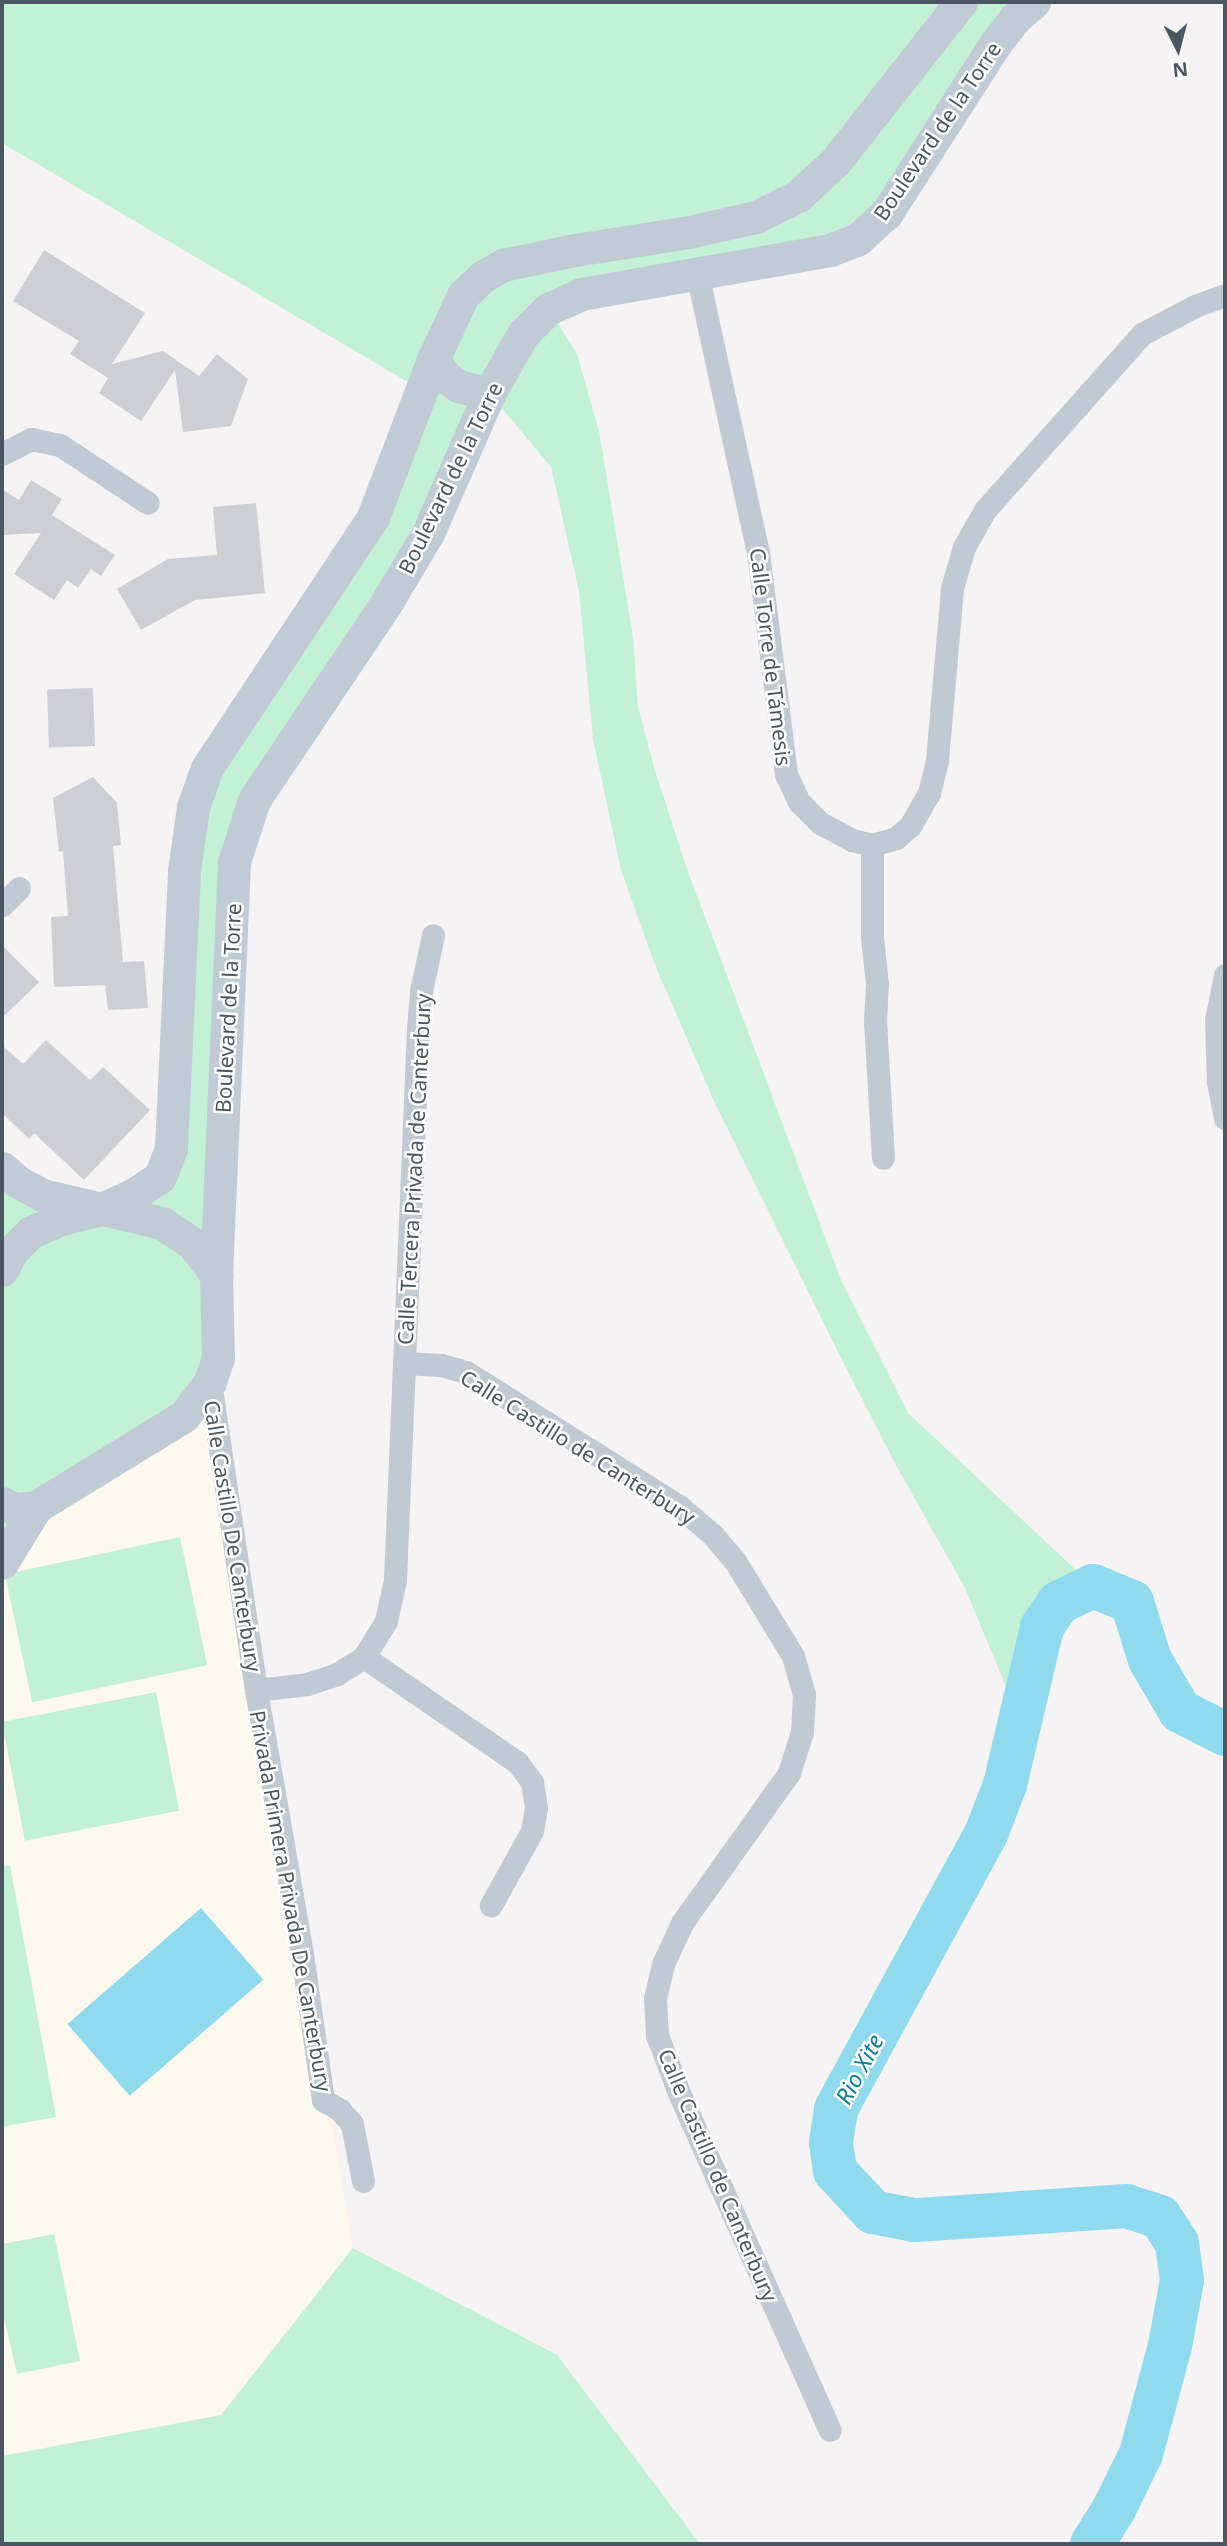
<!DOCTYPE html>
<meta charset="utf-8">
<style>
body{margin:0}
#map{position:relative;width:1227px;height:2546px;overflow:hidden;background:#f5f3f3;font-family:"Noto Sans",sans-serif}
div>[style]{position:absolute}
.commercial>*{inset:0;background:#fdf9ef}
.green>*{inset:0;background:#c3f1d5;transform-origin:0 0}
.water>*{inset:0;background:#90daee;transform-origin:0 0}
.river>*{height:44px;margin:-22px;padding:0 22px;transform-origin:22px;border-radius:22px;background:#90daee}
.building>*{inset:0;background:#cdcfd5;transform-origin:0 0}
.street>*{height:23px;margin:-11.5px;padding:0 11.5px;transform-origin:11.5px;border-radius:11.5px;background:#c1cad2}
.secondary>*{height:33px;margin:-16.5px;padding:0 16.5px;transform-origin:16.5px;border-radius:16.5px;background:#c1cbd6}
span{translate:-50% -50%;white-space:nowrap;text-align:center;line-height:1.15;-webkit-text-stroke:5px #fff;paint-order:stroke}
.street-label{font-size:21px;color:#4a5661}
.water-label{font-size:23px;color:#0c7c9b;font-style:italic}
.frame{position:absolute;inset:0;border:4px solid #4a5661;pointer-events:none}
.north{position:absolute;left:1143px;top:14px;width:70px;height:70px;-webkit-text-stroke:5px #fff;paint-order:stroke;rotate:174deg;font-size:19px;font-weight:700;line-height:28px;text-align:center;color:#4a5661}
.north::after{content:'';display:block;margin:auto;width:24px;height:32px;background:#4a5661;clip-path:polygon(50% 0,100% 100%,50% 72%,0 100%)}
</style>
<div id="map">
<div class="commercial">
<i style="clip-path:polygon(209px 1383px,353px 2248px,221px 2415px,2px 2544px,2px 1564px,36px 1507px)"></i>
</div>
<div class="green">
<i style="clip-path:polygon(2px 2px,1034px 2px,858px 239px,549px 309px,577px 354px,599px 431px,633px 636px,638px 707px,655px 771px,687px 869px,841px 1280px,908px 1413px,1093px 1586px,1058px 1603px,1042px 1627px,1020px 1720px,965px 1588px,897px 1467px,839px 1354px,714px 1101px,655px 965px,621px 870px,593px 739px,579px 591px,551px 467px,490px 394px,254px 800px,207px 1381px,36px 1507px,2px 1563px,2px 1273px,13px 1254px,161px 1178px,193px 807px,373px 517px,423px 391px,2px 143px)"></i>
<i style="clip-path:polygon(2px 1168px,99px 1210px,2px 1268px)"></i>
<i style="left:180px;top:1537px;width:131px;height:179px;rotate:78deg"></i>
<i style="left:156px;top:1692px;width:121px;height:157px;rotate:79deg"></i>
<i style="clip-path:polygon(10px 1865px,56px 2117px,2px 2127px,2px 1867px)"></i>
<i style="clip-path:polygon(54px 2234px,80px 2361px,17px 2374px,2px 2309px,2px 2244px)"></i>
<i style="clip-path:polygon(353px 2248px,557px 2355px,700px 2544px,2px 2544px,2px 2456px,221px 2415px)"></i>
</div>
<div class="water">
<i style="left:201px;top:1908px;width:95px;height:177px;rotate:49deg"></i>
</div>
<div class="river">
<i style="left:1092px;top:2544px;width:41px;rotate:-57.8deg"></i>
<i style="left:1114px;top:2509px;width:61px;rotate:-63.9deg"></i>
<i style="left:1141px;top:2454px;width:112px;rotate:-75deg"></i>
<i style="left:1170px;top:2346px;width:67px;rotate:-79.7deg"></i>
<i style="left:1182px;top:2280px;width:37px;rotate:-98deg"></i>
<i style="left:1177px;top:2243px;width:31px;rotate:-123deg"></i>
<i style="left:1160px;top:2217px;width:35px;rotate:-162deg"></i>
<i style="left:1127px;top:2206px;width:213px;rotate:176.2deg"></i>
<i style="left:914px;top:2220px;width:42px;rotate:-169deg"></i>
<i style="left:873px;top:2212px;width:56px;rotate:-132.8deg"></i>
<i style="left:835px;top:2171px;width:29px;rotate:-98deg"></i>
<i style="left:831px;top:2142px;width:33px;rotate:-81deg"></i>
<i style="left:836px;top:2109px;width:313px;rotate:-61.4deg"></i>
<i style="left:986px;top:1834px;width:53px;rotate:-68.8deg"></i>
<i style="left:1005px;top:1785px;width:162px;rotate:-76.8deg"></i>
<i style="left:1042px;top:1627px;width:29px;rotate:-56deg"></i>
<i style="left:1058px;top:1603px;width:39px;rotate:-26deg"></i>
<i style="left:1093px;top:1586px;width:42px;rotate:22.3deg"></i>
<i style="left:1132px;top:1602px;width:61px;rotate:72.8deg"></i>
<i style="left:1150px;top:1660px;width:59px;rotate:59.5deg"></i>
<i style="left:1180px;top:1711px;width:51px;rotate:27.1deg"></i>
</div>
<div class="building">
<i style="clip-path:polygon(44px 250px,145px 313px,112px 364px,163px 351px,199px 376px,217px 354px,248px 379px,231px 426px,183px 432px,175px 370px,141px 421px,99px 393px,108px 378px,70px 354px,79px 341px,13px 301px)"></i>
<i style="clip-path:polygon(31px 480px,62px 499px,52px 515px,115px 555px,101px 576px,91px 569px,78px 588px,67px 580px,54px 600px,14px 574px,41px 533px,2px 535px,2px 489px,19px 500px)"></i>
<i style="clip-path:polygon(256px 503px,265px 593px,195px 600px,141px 630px,117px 589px,168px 559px,217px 555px,213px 507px)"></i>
<i style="left:93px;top:688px;width:58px;height:46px;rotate:88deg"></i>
<i style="clip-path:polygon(93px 777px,117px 803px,121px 845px,113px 846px,123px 962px,144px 961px,148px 1008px,108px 1010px,105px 985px,54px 987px,51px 917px,68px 916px,63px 851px,59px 852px,53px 798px)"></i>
<i style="clip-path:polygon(2px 945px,39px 982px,2px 1018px)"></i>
<i style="clip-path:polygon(46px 1040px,90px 1080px,103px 1067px,150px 1110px,84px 1180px,34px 1133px,29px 1139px,2px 1113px,2px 1045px,23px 1064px)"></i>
</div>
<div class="street">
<i style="left:697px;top:273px;width:286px;rotate:77.7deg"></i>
<i style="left:758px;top:552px;width:224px;rotate:82.8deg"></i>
<i style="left:786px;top:774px;width:31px;rotate:65deg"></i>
<i style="left:799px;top:802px;width:30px;rotate:45deg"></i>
<i style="left:820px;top:823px;width:36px;rotate:28deg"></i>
<i style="left:852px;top:840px;width:21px;rotate:14deg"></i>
<i style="left:872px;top:845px;width:25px;rotate:-16deg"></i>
<i style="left:896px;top:838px;width:18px;rotate:-41deg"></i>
<i style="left:910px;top:826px;width:38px;rotate:-60deg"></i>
<i style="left:929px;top:793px;width:34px;rotate:-76deg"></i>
<i style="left:937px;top:760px;width:173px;rotate:-85deg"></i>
<i style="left:952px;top:588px;width:43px;rotate:-73.7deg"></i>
<i style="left:964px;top:547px;width:43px;rotate:-60.4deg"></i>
<i style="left:985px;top:510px;width:236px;rotate:-48.3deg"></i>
<i style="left:1142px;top:334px;width:60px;rotate:-27.8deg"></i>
<i style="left:1195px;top:306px;width:32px;rotate:-20deg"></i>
<i style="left:2px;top:454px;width:33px;rotate:-27deg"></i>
<i style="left:31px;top:439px;width:30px;rotate:12deg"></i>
<i style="left:60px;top:445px;width:105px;rotate:33.4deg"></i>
<i style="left:872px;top:845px;width:92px;rotate:90deg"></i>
<i style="left:872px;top:937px;width:47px;rotate:83.9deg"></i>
<i style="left:877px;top:984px;width:36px;rotate:93deg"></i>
<i style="left:875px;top:1020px;width:138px;rotate:86.7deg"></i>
<i style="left:2px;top:905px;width:24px;rotate:-45deg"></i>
<i style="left:1225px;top:975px;width:46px;rotate:101.3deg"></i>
<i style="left:1216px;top:1020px;width:62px;rotate:88.2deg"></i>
<i style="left:1218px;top:1082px;width:37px;rotate:79deg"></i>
<i style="left:404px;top:1363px;width:37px;rotate:3deg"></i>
<i style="left:441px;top:1365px;width:26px;rotate:16deg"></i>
<i style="left:466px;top:1372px;width:253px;rotate:32.2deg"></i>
<i style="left:680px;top:1507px;width:43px;rotate:40.3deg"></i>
<i style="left:713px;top:1535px;width:34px;rotate:50deg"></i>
<i style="left:735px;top:1561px;width:111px;rotate:58.6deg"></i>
<i style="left:793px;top:1656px;width:41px;rotate:74.2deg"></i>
<i style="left:804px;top:1695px;width:37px;rotate:93deg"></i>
<i style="left:802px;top:1732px;width:43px;rotate:107.6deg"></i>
<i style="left:789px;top:1773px;width:184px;rotate:125.5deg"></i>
<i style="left:682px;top:1923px;width:45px;rotate:114.9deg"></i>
<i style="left:663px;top:1964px;width:35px;rotate:103deg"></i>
<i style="left:655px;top:1998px;width:37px;rotate:87deg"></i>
<i style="left:657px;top:2035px;width:62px;rotate:69.2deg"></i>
<i style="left:679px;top:2093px;width:369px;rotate:65.9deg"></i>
<i style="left:210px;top:1382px;width:311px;rotate:81.5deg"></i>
<i style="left:256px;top:1690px;width:268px;rotate:80.1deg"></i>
<i style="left:302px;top:1954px;width:148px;rotate:81.8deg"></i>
<i style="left:323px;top:2100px;width:20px;rotate:30deg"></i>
<i style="left:340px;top:2110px;width:18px;rotate:49deg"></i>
<i style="left:352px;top:2124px;width:58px;rotate:79.1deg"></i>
<i style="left:364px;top:1657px;width:187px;rotate:34.5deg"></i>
<i style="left:518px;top:1763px;width:24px;rotate:54deg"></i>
<i style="left:532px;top:1782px;width:26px;rotate:81deg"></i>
<i style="left:536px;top:1808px;width:23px;rotate:100deg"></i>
<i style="left:532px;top:1831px;width:85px;rotate:119deg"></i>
<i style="left:256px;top:1690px;width:51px;rotate:-6.7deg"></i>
<i style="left:307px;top:1684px;width:32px;rotate:-18deg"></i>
<i style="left:337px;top:1674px;width:32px;rotate:-32deg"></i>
<i style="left:364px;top:1657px;width:42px;rotate:-58.6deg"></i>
<i style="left:386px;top:1621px;width:42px;rotate:-77.6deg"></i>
<i style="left:395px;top:1580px;width:552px;rotate:-87.61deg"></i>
<i style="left:418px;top:1028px;width:37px;rotate:-85deg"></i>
<i style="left:421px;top:991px;width:57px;rotate:-77.9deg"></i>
</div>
<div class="secondary">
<i style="left:433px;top:360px;width:20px;rotate:53deg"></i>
<i style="left:445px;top:376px;width:16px;rotate:38deg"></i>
<i style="left:458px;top:386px;width:32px;rotate:14deg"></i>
<i style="left:2px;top:1168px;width:21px;rotate:41deg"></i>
<i style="left:18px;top:1182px;width:27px;rotate:28deg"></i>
<i style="left:42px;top:1195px;width:123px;rotate:13.1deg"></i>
<i style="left:162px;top:1223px;width:37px;rotate:34deg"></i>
<i style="left:193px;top:1244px;width:39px;rotate:53deg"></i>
<i style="left:2px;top:1270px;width:20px;rotate:-63deg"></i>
<i style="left:11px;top:1252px;width:28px;rotate:-45deg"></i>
<i style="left:31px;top:1232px;width:33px;rotate:-23deg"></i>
<i style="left:61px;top:1219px;width:41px;rotate:-14deg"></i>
<i style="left:101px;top:1209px;width:35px;rotate:-24deg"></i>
<i style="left:133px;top:1195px;width:32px;rotate:-34deg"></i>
<i style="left:160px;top:1177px;width:31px;rotate:-69deg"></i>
<i style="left:171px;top:1148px;width:277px;rotate:-87.3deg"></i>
<i style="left:184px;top:871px;width:65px;rotate:-82deg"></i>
<i style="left:193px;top:807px;width:41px;rotate:-70.3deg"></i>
<i style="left:207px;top:768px;width:301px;rotate:-56.5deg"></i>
<i style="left:373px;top:517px;width:168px;rotate:-69.1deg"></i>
<i style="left:433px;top:360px;width:72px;rotate:-65.2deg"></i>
<i style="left:463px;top:295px;width:26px;rotate:-43deg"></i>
<i style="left:482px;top:277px;width:24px;rotate:-30deg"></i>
<i style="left:503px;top:265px;width:67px;rotate:-12deg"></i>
<i style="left:569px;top:251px;width:121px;rotate:-9deg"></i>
<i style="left:689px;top:232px;width:69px;rotate:-12.6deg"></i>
<i style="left:756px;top:217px;width:47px;rotate:-26.6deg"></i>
<i style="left:798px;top:196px;width:50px;rotate:-42.6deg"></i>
<i style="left:835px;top:162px;width:204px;rotate:-51.8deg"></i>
<i style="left:2px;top:1503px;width:14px;rotate:25deg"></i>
<i style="left:15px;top:1509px;width:21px;rotate:-5deg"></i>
<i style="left:2px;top:1563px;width:66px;rotate:-58.7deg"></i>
<i style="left:36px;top:1507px;width:174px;rotate:-31.6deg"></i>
<i style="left:184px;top:1416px;width:43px;rotate:-52.6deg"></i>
<i style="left:210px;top:1382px;width:25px;rotate:-72deg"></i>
<i style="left:218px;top:1358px;width:83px;rotate:-91.4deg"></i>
<i style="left:216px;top:1275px;width:413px;rotate:-87.5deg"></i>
<i style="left:234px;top:862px;width:65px;rotate:-72.1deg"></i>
<i style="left:254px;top:800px;width:235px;rotate:-56.1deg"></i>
<i style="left:385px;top:605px;width:84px;rotate:-59.2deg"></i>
<i style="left:428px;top:533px;width:152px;rotate:-66.3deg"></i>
<i style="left:489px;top:394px;width:69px;rotate:-60.5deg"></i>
<i style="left:523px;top:334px;width:35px;rotate:-45deg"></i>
<i style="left:548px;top:309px;width:36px;rotate:-24deg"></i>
<i style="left:581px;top:294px;width:253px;rotate:-10deg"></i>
<i style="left:830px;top:250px;width:30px;rotate:-21deg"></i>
<i style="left:858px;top:239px;width:38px;rotate:-42deg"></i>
<i style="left:886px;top:214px;width:202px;rotate:-57.3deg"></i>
<i style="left:995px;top:44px;width:33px;rotate:-52deg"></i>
<i style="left:1015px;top:18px;width:25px;rotate:-40deg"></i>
</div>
<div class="street-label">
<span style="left:937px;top:131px;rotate:-56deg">Boulevard de la Torre</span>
<span style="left:450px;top:478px;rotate:-64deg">Boulevard de la Torre</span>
<span style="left:771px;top:657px;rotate:83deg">Calle Torre de Támesis</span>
<span style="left:228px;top:1008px;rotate:-87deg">Boulevard de la Torre</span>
<span style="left:414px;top:1169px;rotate:-87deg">Calle Tercera Privada de Canterbury</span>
<span style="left:578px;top:1447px;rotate:32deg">Calle Castillo de Canterbury</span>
<span style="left:233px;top:1536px;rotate:81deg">Calle Castillo De Canterbury</span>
<span style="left:291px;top:1901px;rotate:80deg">Privada Primera Privada De Canterbury</span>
<span style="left:718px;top:2175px;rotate:67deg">Calle Castillo de Canterbury</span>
</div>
<div class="water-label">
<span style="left:859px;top:2069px;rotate:-62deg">Rio Xite</span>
</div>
<div class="frame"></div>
<div class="north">N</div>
</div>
